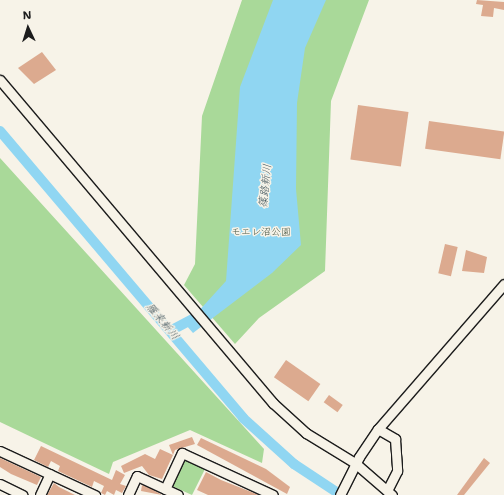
<!DOCTYPE html>
<meta charset="utf-8">
<style>
body{margin:0}
#map{position:relative;width:504px;height:495px;overflow:hidden;background:#f7f3e8;font-family:"Shantell Sans","Klee One",sans-serif}
div>[style]{position:absolute}
.green>*{inset:0;background:#a9d999}
.water>*{inset:0;background:#90d6f2}
.river>*{height:10px;margin:-5px;padding:0 5px;transform-origin:5px;border-radius:5px;background:#90d6f2}
.building>*{inset:0;background:#dcaa8f;transform-origin:0 0}
.roads{filter:drop-shadow(1px 0 #1c1c1c) drop-shadow(-1px 0 #1c1c1c) drop-shadow(0 1px #1c1c1c) drop-shadow(0 -1px #1c1c1c)}
.minor>*{height:9px;margin:-4.5px;padding:0 4.5px;transform-origin:4.5px;border-radius:4.5px;background:#f7f3e8}
span{translate:-50% -50%;white-space:nowrap;text-align:center;line-height:1.15;-webkit-text-stroke:3px #f7f3e8;paint-order:stroke}
.park-label{font-size:10px;color:#465542}
.water-label{font-size:11px;color:#3f545c;font-style:italic}
.north{position:absolute;left:8px;top:8px;width:40px;height:40px;-webkit-text-stroke:3px #f7f3e8;paint-order:stroke;rotate:356deg;font-size:11px;font-weight:700;line-height:16px;text-align:center;color:#1c1c1c}
.north::after{content:'';display:block;margin:auto;width:14px;height:18px;background:#1c1c1c;clip-path:polygon(50% 0,100% 100%,50% 72%,0 100%)}
</style>
<div id="map">
<div class="green">
<i style="clip-path:polygon(242px 0,369px 0,331px 101px,325px 271px,259px 318px,235px 344px,184px 285px,195px 264px,202px 116px)"></i>
<i style="clip-path:polygon(0 158px,264px 449px,262px 463px,190px 430px,113px 462px,109px 474px,0 422px)"></i>
<i style="clip-path:polygon(186px 457px,206px 467px,192px 495px,172px 486px,182px 459px)"></i>
</div>
<div class="water">
<i style="clip-path:polygon(273px 0,326px 0,305px 48px,297px 103px,296px 189px,301px 245px,272px 273px,193px 333px,186px 325px,226px 281px,240px 87px)"></i>
</div>
<div class="river">
<i style="left:0;top:131px;width:376px;rotate:49.7deg"></i>
<i style="left:243px;top:418px;width:69px;rotate:42deg"></i>
<i style="left:294px;top:464px;width:56px;rotate:33.4deg"></i>
<i style="left:170px;top:331px;width:36px;rotate:-28deg"></i>
</div>
<div class="building">
<i style="clip-path:polygon(477px 0,504px 2px,504px 10px,494px 8px,493px 17px,481px 16px,483px 5px,476px 4px)"></i>
<i style="clip-path:polygon(42px 52px,56px 70px,34px 84px,18px 68px)"></i>
<i style="left:358px;top:105px;width:51px;height:55px;rotate:8deg"></i>
<i style="left:429px;top:121px;width:76px;height:28px;rotate:8deg"></i>
<i style="left:445px;top:244px;width:13px;height:30px;rotate:13deg"></i>
<i style="clip-path:polygon(466px 250px,487px 257px,484px 273px,462px 271px)"></i>
<i style="left:286px;top:360px;width:42px;height:21px;rotate:35deg"></i>
<i style="left:329px;top:395px;width:17px;height:9px;rotate:36deg"></i>
<i style="clip-path:polygon(192px 437px,195px 444px,175px 450px,173px 455px,169px 445px)"></i>
<i style="clip-path:polygon(201px 438px,266px 469px,290px 487px,287px 494px,197px 445px)"></i>
<i style="clip-path:polygon(41px 446px,112px 480px,116px 470px,125px 475px,120px 484px,126px 486px,122px 493px,116px 490px,114px 495px,107px 491px,105px 495px,101px 493px,104px 486px,94px 481px,92px 487px,58px 471px,60px 466px,51px 461px,48px 467px,34px 460px)"></i>
<i style="clip-path:polygon(160px 449px,173px 455px,162px 479px,149px 475px,142px 466px,124px 473px,121px 466px,145px 454px,155px 459px)"></i>
<i style="clip-path:polygon(0 458px,41px 477px,37px 485px,11px 474px,0 467px)"></i>
<i style="clip-path:polygon(484px 458px,490px 463px,464px 495px,457px 495px)"></i>
<i style="clip-path:polygon(206px 472px,221px 480px,259px 495px,208px 495px,197px 490px)"></i>
<i style="clip-path:polygon(54px 483px,59px 487px,75px 495px,47px 495px)"></i>
<i style="clip-path:polygon(142px 485px,152px 489px,162px 495px,141px 491px)"></i>
</div>
<div class="roads">
<div class="minor">
<i style="left:0;top:80px;width:423px;rotate:49.8deg"></i>
<i style="left:273px;top:403px;width:45px;rotate:42.3deg"></i>
<i style="left:306px;top:433px;width:57px;rotate:31.5deg"></i>
<i style="left:355px;top:463px;width:49px;rotate:40.9deg"></i>
<i style="left:378px;top:429px;width:20px;rotate:30deg"></i>
<i style="left:395px;top:439px;width:32px;rotate:86deg"></i>
<i style="left:397px;top:471px;width:22px;rotate:117deg"></i>
<i style="left:0;top:451px;width:105px;rotate:24.9deg"></i>
<i style="left:0;top:484px;width:25px;rotate:26deg"></i>
<i style="left:165px;top:489px;width:40px;rotate:-65deg"></i>
<i style="left:182px;top:453px;width:100px;rotate:24.8deg"></i>
<i style="left:40px;top:495px;width:23px;rotate:-65deg"></i>
<i style="left:128px;top:495px;width:21px;rotate:-65deg"></i>
<i style="left:137px;top:476px;width:45px;rotate:24.9deg"></i>
<i style="left:340px;top:495px;width:42px;rotate:-63.4deg"></i>
<i style="left:359px;top:457px;width:34px;rotate:-56deg"></i>
<i style="left:378px;top:429px;width:192px;rotate:-49deg"></i>
</div>
</div>
<div class="park-label">
<span style="left:261px;top:232px">モエレ沼公園</span>
</div>
<div class="water-label">
<span style="left:266px;top:186px;rotate:-84deg">篠路新川</span>
<span style="left:162px;top:322px;rotate:50deg">雁来新川</span>
</div>
<div class="north">N</div>
</div>
